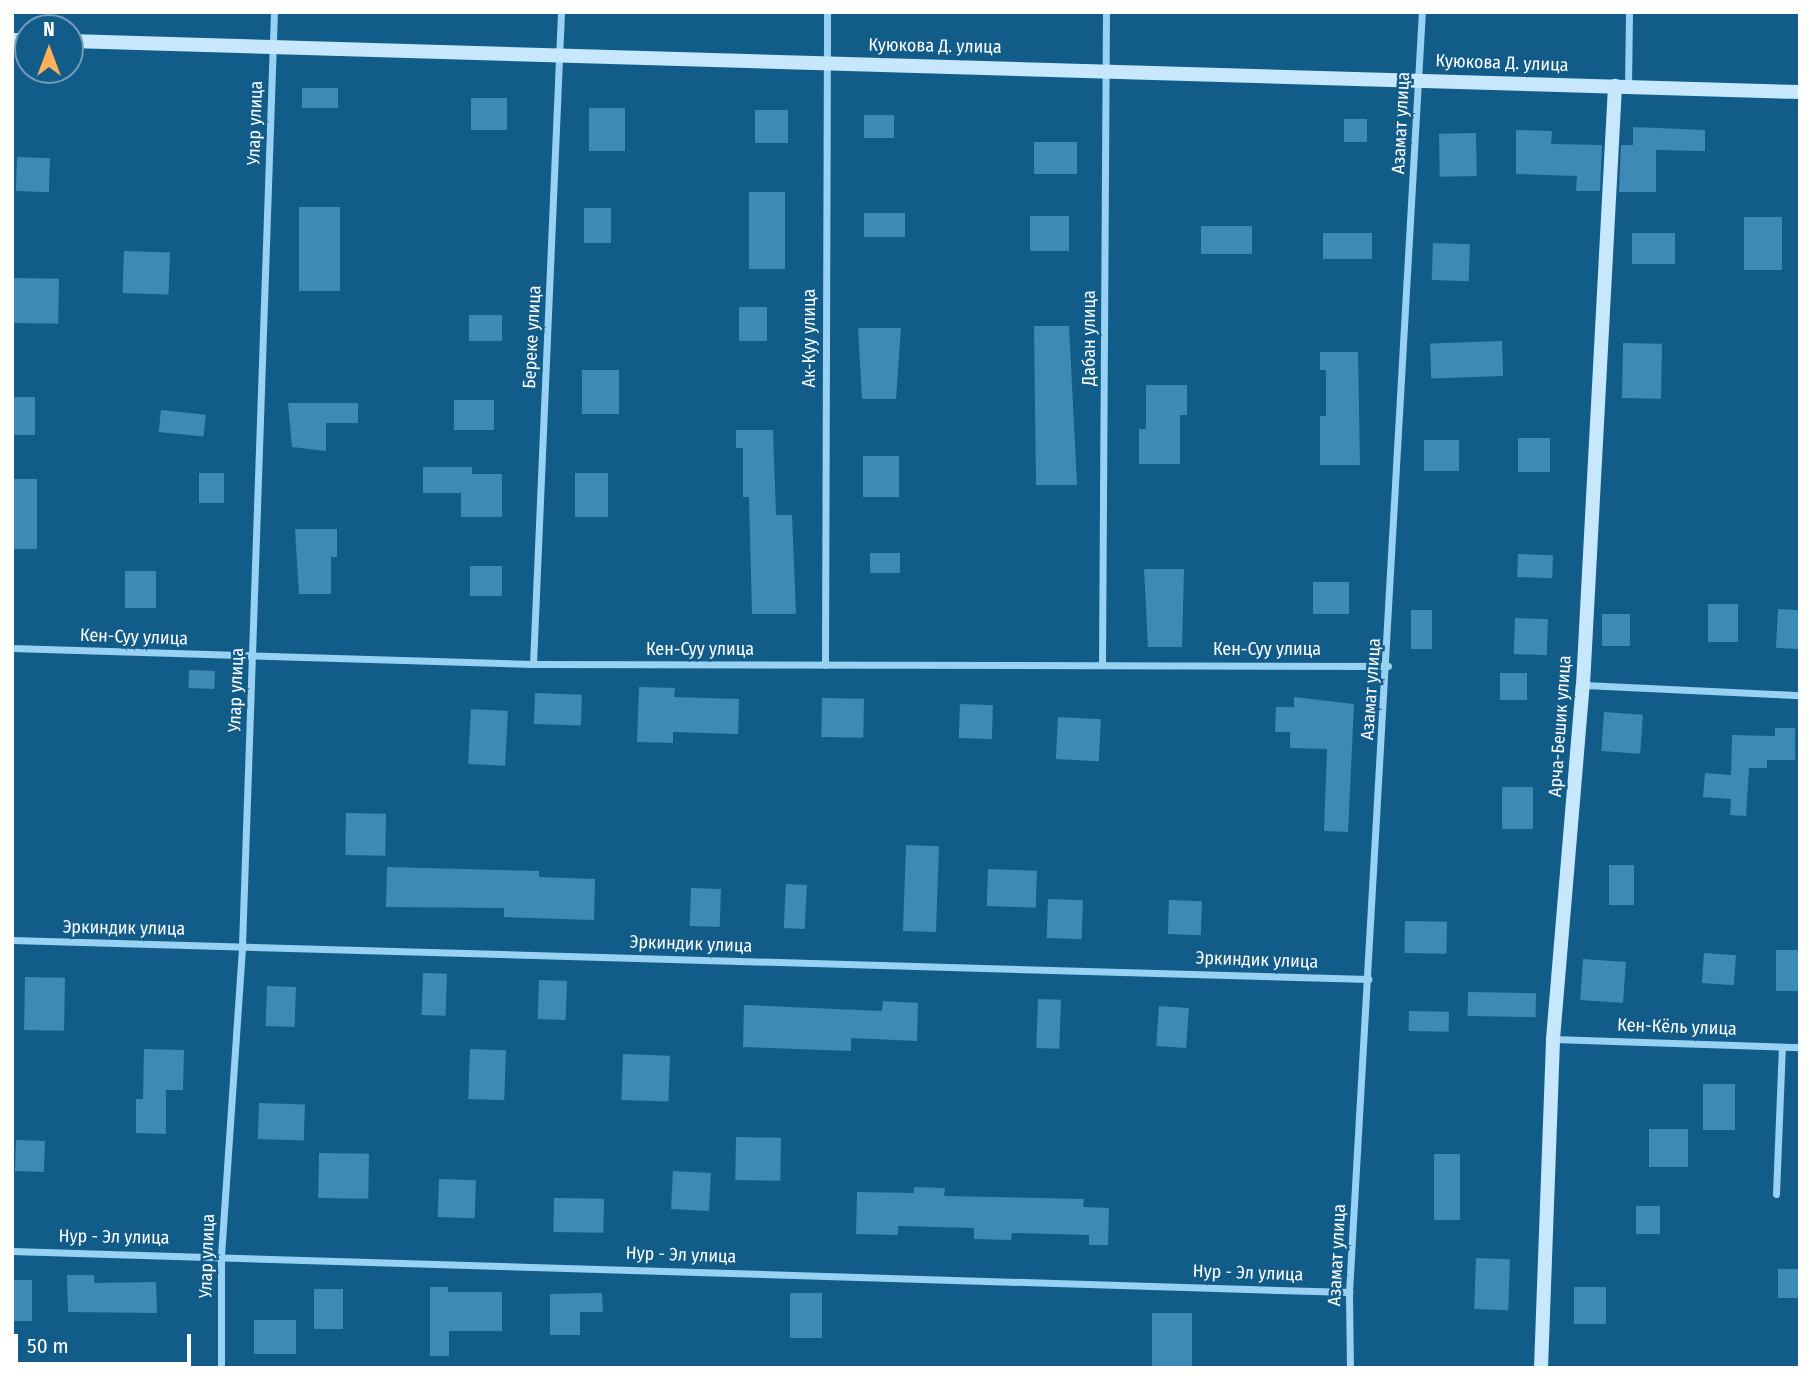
<!DOCTYPE html>
<meta charset="utf-8">
<style>
body{margin:0}
#map{position:relative;width:1812px;height:1380px;overflow:hidden;background:#125c8a;font-family:"Fira Sans Condensed",sans-serif}
div>[style]{position:absolute}
.building>*{inset:0;background:#3e8ab6;transform-origin:0 0}
.street>*{height:7px;margin:-3.5px;padding:0 3.5px;transform-origin:3.5px;border-radius:3.5px;background:#98d1f1}
.secondary>*{height:14px;margin:-7px;padding:0 7px;transform-origin:7px;border-radius:7px;background:#c6e7fc}
span{translate:-50% -50%;white-space:nowrap;text-align:center;line-height:1.15;-webkit-text-stroke:5px #125c8a;paint-order:stroke}
.street-label{font-size:18px;color:#fff}
.frame{position:absolute;inset:0;border:14px solid #fff;pointer-events:none}
.north{position:absolute;left:14px;top:14px;width:70px;height:70px;box-sizing:border-box;background:#125c8a;border:2px solid #719db9;border-radius:50%;rotate:0deg;font-size:19px;font-weight:700;line-height:28px;text-align:center;color:#fff}
.north::after{content:'';display:block;margin:auto;width:24px;height:32px;background:#ffb058;clip-path:polygon(50% 0,100% 100%,50% 72%,0 100%)}
.scale{position:absolute;left:14px;top:1334px;width:177px;height:32px;box-sizing:border-box;border:4px solid #fff;border-top:0;padding-left:9px;font-size:21px;line-height:24px;white-space:nowrap;color:#fff;-webkit-text-stroke:5px #125c8a;paint-order:stroke}
</style>
<div id="map">
<div class="building">
<i style="left:302px;top:88px;width:36px;height:20px"></i>
<i style="left:471px;top:98px;width:36px;height:32px"></i>
<i style="left:589px;top:108px;width:36px;height:43px"></i>
<i style="left:755px;top:110px;width:33px;height:33px"></i>
<i style="left:864px;top:115px;width:30px;height:23px"></i>
<i style="left:1344px;top:119px;width:23px;height:23px"></i>
<i style="clip-path:polygon(1633px 127px,1705px 130px,1705px 151px,1656px 150px,1656px 192px,1619px 192px,1621px 145px,1633px 145px)"></i>
<i style="clip-path:polygon(1516px 130px,1552px 131px,1551px 144px,1602px 145px,1600px 191px,1576px 191px,1577px 176px,1516px 174px)"></i>
<i style="left:1476px;top:133px;width:43px;height:37px;rotate:89deg"></i>
<i style="left:1034px;top:142px;width:43px;height:32px"></i>
<i style="left:17px;top:157px;width:33px;height:34px;rotate:2deg"></i>
<i style="left:749px;top:192px;width:36px;height:77px"></i>
<i style="left:299px;top:207px;width:41px;height:84px"></i>
<i style="left:584px;top:208px;width:27px;height:35px"></i>
<i style="left:864px;top:213px;width:41px;height:24px"></i>
<i style="left:1030px;top:216px;width:39px;height:35px"></i>
<i style="left:1744px;top:217px;width:38px;height:53px"></i>
<i style="left:1201px;top:226px;width:51px;height:28px"></i>
<i style="left:1323px;top:233px;width:49px;height:26px"></i>
<i style="left:1632px;top:233px;width:43px;height:31px"></i>
<i style="left:1433px;top:243px;width:37px;height:37px;rotate:2deg"></i>
<i style="left:124px;top:251px;width:46px;height:42px;rotate:2deg"></i>
<i style="left:12px;top:278px;width:47px;height:45px;rotate:1deg"></i>
<i style="left:739px;top:307px;width:28px;height:34px"></i>
<i style="left:469px;top:315px;width:33px;height:26px"></i>
<i style="clip-path:polygon(1034px 326px,1069px 326px,1077px 485px,1036px 485px)"></i>
<i style="clip-path:polygon(858px 328px,901px 328px,896px 399px,862px 399px)"></i>
<i style="left:1502px;top:341px;width:35px;height:72px;rotate:88deg"></i>
<i style="left:1623px;top:343px;width:39px;height:55px;rotate:1deg"></i>
<i style="clip-path:polygon(1320px 352px,1358px 352px,1360px 465px,1320px 465px,1320px 416px,1326px 416px,1326px 370px,1320px 370px)"></i>
<i style="left:582px;top:370px;width:37px;height:44px"></i>
<i style="clip-path:polygon(1146px 385px,1187px 385px,1187px 415px,1180px 415px,1180px 464px,1139px 464px,1139px 429px,1146px 429px)"></i>
<i style="left:12px;top:397px;width:23px;height:38px"></i>
<i style="left:454px;top:400px;width:40px;height:30px"></i>
<i style="clip-path:polygon(288px 403px,358px 403px,358px 423px,326px 423px,326px 451px,292px 447px)"></i>
<i style="left:161px;top:410px;width:45px;height:22px;rotate:6deg"></i>
<i style="clip-path:polygon(736px 430px,773px 430px,776px 515px,792px 515px,796px 614px,752px 614px,749px 497px,743px 497px,743px 448px,736px 448px)"></i>
<i style="left:1518px;top:438px;width:32px;height:34px"></i>
<i style="left:1424px;top:440px;width:35px;height:31px"></i>
<i style="left:863px;top:456px;width:36px;height:41px"></i>
<i style="clip-path:polygon(423px 467px,472px 467px,472px 474px,502px 474px,502px 517px,461px 517px,461px 493px,423px 493px)"></i>
<i style="left:199px;top:473px;width:25px;height:30px"></i>
<i style="left:575px;top:473px;width:33px;height:44px"></i>
<i style="left:12px;top:479px;width:25px;height:70px"></i>
<i style="clip-path:polygon(295px 529px,337px 529px,337px 557px,331px 557px,331px 594px,299px 594px)"></i>
<i style="left:870px;top:553px;width:30px;height:20px"></i>
<i style="left:1518px;top:554px;width:35px;height:23px;rotate:2deg"></i>
<i style="left:470px;top:566px;width:32px;height:30px"></i>
<i style="clip-path:polygon(1144px 569px,1184px 569px,1182px 647px,1148px 647px)"></i>
<i style="left:125px;top:571px;width:31px;height:37px"></i>
<i style="left:1313px;top:582px;width:36px;height:32px"></i>
<i style="left:1708px;top:604px;width:30px;height:38px"></i>
<i style="left:1778px;top:609px;width:22px;height:39px;rotate:3deg"></i>
<i style="left:1411px;top:610px;width:21px;height:39px"></i>
<i style="left:1602px;top:614px;width:28px;height:32px"></i>
<i style="left:1515px;top:618px;width:33px;height:36px;rotate:2deg"></i>
<i style="left:189px;top:670px;width:26px;height:18px;rotate:2deg"></i>
<i style="left:1500px;top:673px;width:27px;height:27px"></i>
<i style="clip-path:polygon(639px 687px,675px 688px,674px 697px,739px 699px,738px 734px,673px 732px,673px 743px,637px 742px)"></i>
<i style="left:535px;top:693px;width:47px;height:31px;rotate:2deg"></i>
<i style="clip-path:polygon(1294px 697px,1354px 704px,1348px 832px,1324px 831px,1327px 749px,1290px 748px,1290px 732px,1275px 732px,1276px 707px,1294px 707px)"></i>
<i style="left:822px;top:698px;width:42px;height:39px;rotate:1deg"></i>
<i style="left:960px;top:704px;width:33px;height:34px;rotate:2deg"></i>
<i style="left:471px;top:709px;width:37px;height:55px;rotate:3deg"></i>
<i style="left:1604px;top:712px;width:39px;height:39px;rotate:4deg"></i>
<i style="left:1058px;top:717px;width:43px;height:42px;rotate:3deg"></i>
<i style="clip-path:polygon(1775px 728px,1795px 728px,1795px 760px,1767px 760px,1767px 768px,1749px 768px,1746px 816px,1730px 815px,1731px 799px,1703px 797px,1705px 773px,1731px 775px,1732px 735px,1775px 736px)"></i>
<i style="left:1502px;top:787px;width:31px;height:42px"></i>
<i style="left:346px;top:813px;width:40px;height:42px;rotate:1deg"></i>
<i style="left:906px;top:845px;width:33px;height:86px;rotate:2deg"></i>
<i style="left:1609px;top:865px;width:25px;height:40px"></i>
<i style="clip-path:polygon(387px 867px,539px 871px,539px 877px,595px 879px,594px 920px,504px 917px,504px 908px,386px 907px)"></i>
<i style="left:988px;top:869px;width:49px;height:37px;rotate:2deg"></i>
<i style="left:786px;top:884px;width:21px;height:44px;rotate:3deg"></i>
<i style="left:691px;top:888px;width:30px;height:38px;rotate:2deg"></i>
<i style="left:1048px;top:899px;width:35px;height:39px;rotate:2deg"></i>
<i style="left:1169px;top:900px;width:33px;height:34px;rotate:2deg"></i>
<i style="left:1405px;top:921px;width:42px;height:32px;rotate:1deg"></i>
<i style="left:1776px;top:950px;width:24px;height:41px"></i>
<i style="left:1704px;top:953px;width:32px;height:30px;rotate:4deg"></i>
<i style="left:1583px;top:959px;width:43px;height:41px;rotate:4deg"></i>
<i style="left:423px;top:973px;width:24px;height:42px;rotate:2deg"></i>
<i style="left:25px;top:977px;width:40px;height:53px;rotate:1deg"></i>
<i style="left:539px;top:980px;width:28px;height:39px;rotate:2deg"></i>
<i style="left:267px;top:986px;width:29px;height:40px;rotate:2deg"></i>
<i style="left:1468px;top:992px;width:68px;height:24px;rotate:1deg"></i>
<i style="left:1038px;top:999px;width:23px;height:49px;rotate:2deg"></i>
<i style="clip-path:polygon(883px 1001px,918px 1003px,917px 1041px,851px 1038px,851px 1051px,743px 1047px,744px 1005px,882px 1011px)"></i>
<i style="left:1159px;top:1006px;width:30px;height:40px;rotate:4deg"></i>
<i style="left:1409px;top:1011px;width:40px;height:20px;rotate:1deg"></i>
<i style="clip-path:polygon(144px 1049px,184px 1050px,183px 1090px,166px 1090px,166px 1134px,136px 1133px,136px 1099px,143px 1099px)"></i>
<i style="left:470px;top:1049px;width:36px;height:50px;rotate:2deg"></i>
<i style="left:623px;top:1054px;width:47px;height:46px;rotate:2deg"></i>
<i style="left:1703px;top:1084px;width:32px;height:46px"></i>
<i style="left:259px;top:1103px;width:46px;height:36px;rotate:2deg"></i>
<i style="left:1649px;top:1129px;width:39px;height:38px"></i>
<i style="left:736px;top:1137px;width:45px;height:43px;rotate:1deg"></i>
<i style="left:16px;top:1140px;width:29px;height:31px;rotate:2deg"></i>
<i style="left:319px;top:1153px;width:50px;height:45px;rotate:1deg"></i>
<i style="left:1434px;top:1154px;width:26px;height:66px"></i>
<i style="left:673px;top:1171px;width:38px;height:38px;rotate:3deg"></i>
<i style="left:439px;top:1179px;width:37px;height:38px;rotate:2deg"></i>
<i style="clip-path:polygon(914px 1187px,945px 1188px,944px 1196px,1084px 1199px,1083px 1207px,1109px 1208px,1108px 1245px,1089px 1245px,1089px 1235px,1012px 1233px,1011px 1240px,974px 1239px,974px 1228px,898px 1226px,898px 1235px,856px 1234px,857px 1192px,914px 1193px)"></i>
<i style="left:554px;top:1198px;width:50px;height:34px;rotate:1deg"></i>
<i style="left:1636px;top:1206px;width:24px;height:28px"></i>
<i style="left:1476px;top:1258px;width:34px;height:51px;rotate:2deg"></i>
<i style="left:1778px;top:1269px;width:22px;height:29px"></i>
<i style="clip-path:polygon(67px 1275px,94px 1275px,94px 1283px,156px 1282px,157px 1313px,68px 1312px)"></i>
<i style="left:12px;top:1280px;width:20px;height:41px"></i>
<i style="clip-path:polygon(430px 1287px,448px 1287px,448px 1292px,502px 1292px,502px 1331px,449px 1331px,449px 1356px,430px 1356px)"></i>
<i style="left:1574px;top:1287px;width:32px;height:37px"></i>
<i style="left:314px;top:1289px;width:29px;height:40px"></i>
<i style="clip-path:polygon(602px 1293px,603px 1312px,580px 1312px,580px 1335px,550px 1335px,550px 1294px)"></i>
<i style="left:790px;top:1293px;width:32px;height:45px"></i>
<i style="left:1152px;top:1313px;width:40px;height:55px"></i>
<i style="left:296px;top:1320px;width:34px;height:42px;rotate:90deg"></i>
</div>
<div class="street">
<i style="left:1628px;top:86px;width:74px;rotate:-89.2deg"></i>
<i style="left:12px;top:648px;width:521px;rotate:1.76deg"></i>
<i style="left:533px;top:664px;width:855px;rotate:0.13deg"></i>
<i style="left:533px;top:664px;width:653px;rotate:-87.54deg"></i>
<i style="left:1102px;top:664px;width:652px;rotate:-89.65deg"></i>
<i style="left:825px;top:665px;width:653px;rotate:-89.82deg"></i>
<i style="left:1584px;top:685px;width:216px;rotate:2.7deg"></i>
<i style="left:12px;top:940px;width:1357px;rotate:1.65deg"></i>
<i style="left:1553px;top:1039px;width:247px;rotate:1.9deg"></i>
<i style="left:1776px;top:1194px;width:147px;rotate:-87.7deg"></i>
<i style="left:12px;top:1251px;width:1338px;rotate:1.76deg"></i>
<i style="left:221px;top:1368px;width:112px;rotate:-90deg"></i>
<i style="left:221px;top:1256px;width:311px;rotate:-86.1deg"></i>
<i style="left:242px;top:946px;width:935px;rotate:-88.04deg"></i>
<i style="left:1350px;top:1368px;width:76px;rotate:-90.8deg"></i>
<i style="left:1349px;top:1292px;width:1282px;rotate:-86.74deg"></i>
</div>
<div class="secondary">
<i style="left:12px;top:40px;width:16px"></i>
<i style="left:70px;top:41px;width:1731px;rotate:1.69deg"></i>
<i style="left:1541px;top:1368px;width:329px;rotate:-87.9deg"></i>
<i style="left:1553px;top:1039px;width:355px;rotate:-85.2deg"></i>
<i style="left:1583px;top:685px;width:600px;rotate:-86.94deg"></i>
</div>
<div class="street-label">
<span style="left:935px;top:46px;rotate:1deg">Куюкова Д. улица</span>
<span style="left:1502px;top:63px;rotate:2deg">Куюкова Д. улица</span>
<span style="left:255px;top:123px;rotate:-88deg">Улар улица</span>
<span style="left:1401px;top:123px;rotate:-87deg">Азамат улица</span>
<span style="left:532px;top:337px;rotate:-87deg">Береке улица</span>
<span style="left:809px;top:338px;rotate:-90deg">Ак-Куу улица</span>
<span style="left:1089px;top:338px;rotate:-90deg">Дабан улица</span>
<span style="left:134px;top:637px;rotate:2deg">Кен-Суу улица</span>
<span style="left:700px;top:649px">Кен-Суу улица</span>
<span style="left:1267px;top:649px">Кен-Суу улица</span>
<span style="left:1371px;top:689px;rotate:-86deg">Азамат улица</span>
<span style="left:236px;top:690px;rotate:-88deg">Улар улица</span>
<span style="left:1560px;top:726px;rotate:-86deg">Арча-Бешик улица</span>
<span style="left:124px;top:928px;rotate:1deg">Эркиндик улица</span>
<span style="left:691px;top:944px;rotate:2deg">Эркиндик улица</span>
<span style="left:1257px;top:960px;rotate:2deg">Эркиндик улица</span>
<span style="left:1677px;top:1027px;rotate:2deg">Кен-Кёль улица</span>
<span style="left:114px;top:1237px;rotate:1deg">Нур - Эл улица</span>
<span style="left:681px;top:1255px;rotate:2deg">Нур - Эл улица</span>
<span style="left:1337px;top:1255px;rotate:-87deg">Азамат улица</span>
<span style="left:207px;top:1256px;rotate:-88deg">Улар улица</span>
<span style="left:1248px;top:1273px;rotate:2deg">Нур - Эл улица</span>
</div>
<div class="frame"></div>
<div class="north">N</div>
<div class="scale">50 m</div>
</div>
